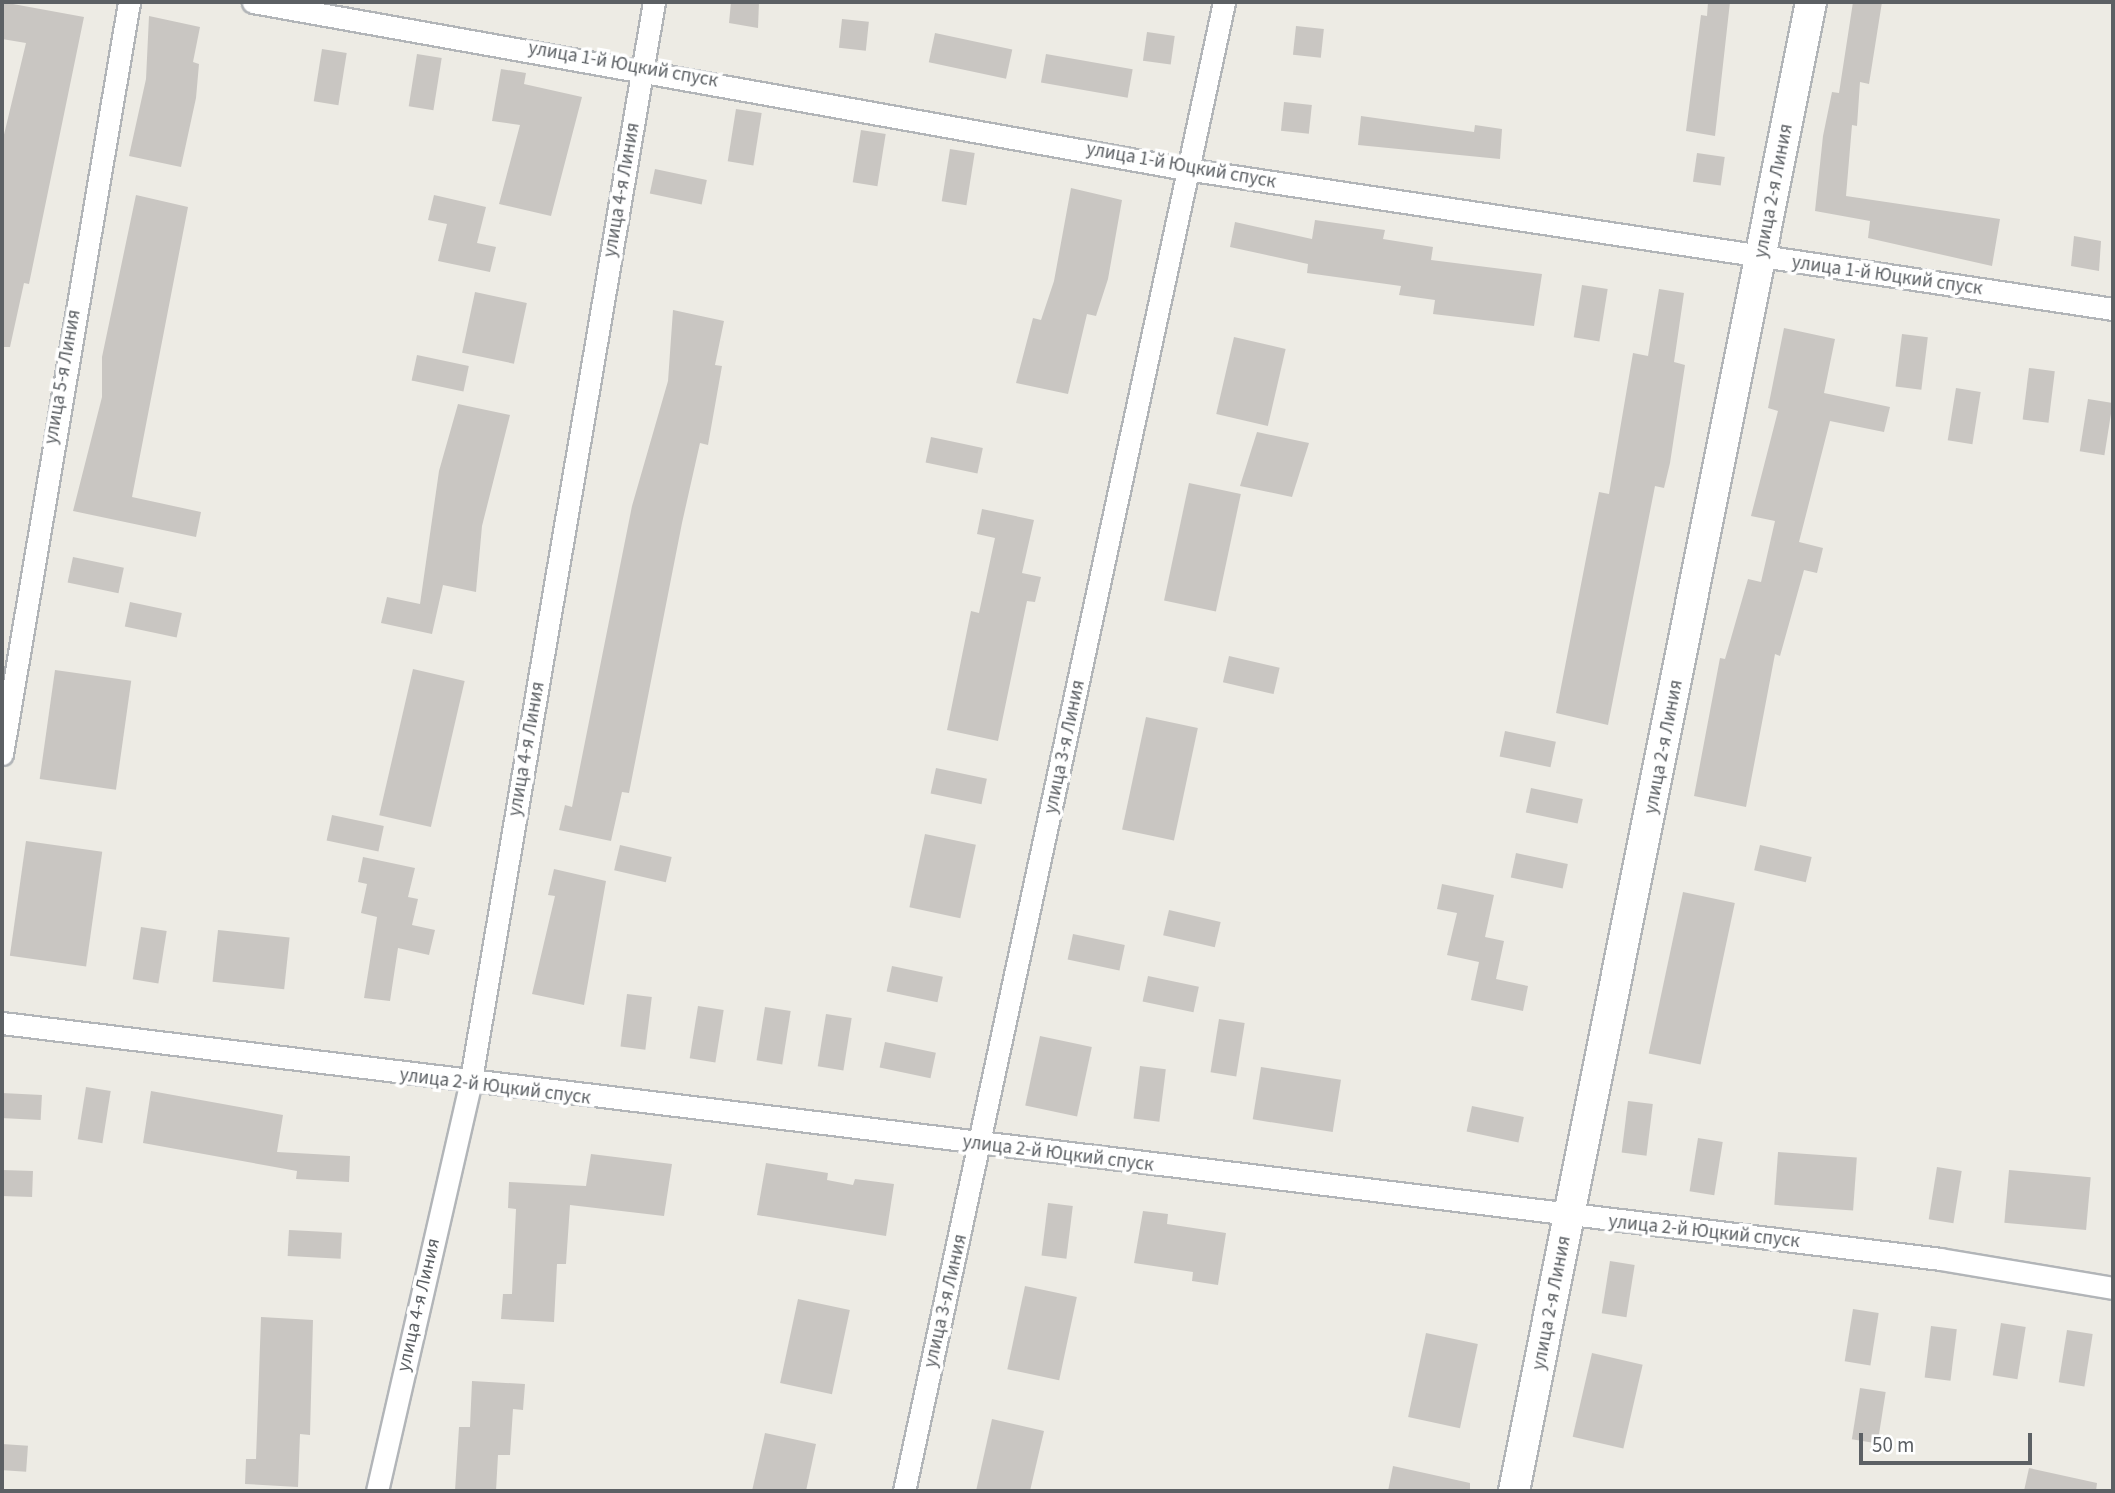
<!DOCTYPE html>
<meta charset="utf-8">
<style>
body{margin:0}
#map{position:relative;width:2115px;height:1493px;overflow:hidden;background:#edebe4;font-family:"Source Sans 3",sans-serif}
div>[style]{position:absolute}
.building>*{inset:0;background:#c9c6c2;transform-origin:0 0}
.roads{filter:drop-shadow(2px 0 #b2b5b8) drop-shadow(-2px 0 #b2b5b8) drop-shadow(0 2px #b2b5b8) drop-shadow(0 -2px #b2b5b8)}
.street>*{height:21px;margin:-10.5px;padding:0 10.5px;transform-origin:10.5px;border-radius:10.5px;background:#fff}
.secondary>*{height:30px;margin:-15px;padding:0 15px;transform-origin:15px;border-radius:15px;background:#fff}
span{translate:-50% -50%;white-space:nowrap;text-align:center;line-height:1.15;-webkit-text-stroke:7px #fff;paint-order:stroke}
.street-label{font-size:19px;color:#5c6064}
.frame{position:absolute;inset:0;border:4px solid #5c6064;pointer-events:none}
.scale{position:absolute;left:1859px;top:1433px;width:173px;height:32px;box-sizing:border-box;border:4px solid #5c6064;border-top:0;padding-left:9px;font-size:21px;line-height:24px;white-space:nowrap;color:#5c6064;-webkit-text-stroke:5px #fff;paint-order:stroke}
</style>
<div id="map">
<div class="building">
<i style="clip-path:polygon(2px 2px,84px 17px,29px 284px,24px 283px,10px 347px,2px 347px,2px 143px,26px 43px,2px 39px)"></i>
<i style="clip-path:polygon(731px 2px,759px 2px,758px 28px,729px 23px)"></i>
<i style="clip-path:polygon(1708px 2px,1730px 2px,1715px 136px,1686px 131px,1701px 15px,1707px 16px)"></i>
<i style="clip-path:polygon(1853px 2px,1882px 2px,1869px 84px,1860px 82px,1857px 126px,1852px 125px,1846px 196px,2000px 219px,1992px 266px,1868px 238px,1870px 221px,1815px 211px,1823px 136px,1832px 92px,1839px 93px)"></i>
<i style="clip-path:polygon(149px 16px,200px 27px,193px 62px,199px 64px,196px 98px,181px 167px,129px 156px,146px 79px)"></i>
<i style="left:842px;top:19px;width:27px;height:29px;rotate:6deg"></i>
<i style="left:1296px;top:26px;width:28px;height:29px;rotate:6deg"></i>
<i style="left:1147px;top:32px;width:28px;height:29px;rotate:8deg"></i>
<i style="left:935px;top:33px;width:79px;height:30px;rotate:12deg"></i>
<i style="left:322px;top:49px;width:25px;height:53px;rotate:9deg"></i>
<i style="left:417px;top:54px;width:25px;height:53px;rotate:9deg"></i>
<i style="left:1046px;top:54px;width:88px;height:29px;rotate:10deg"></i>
<i style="clip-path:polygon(501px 69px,526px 73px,524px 84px,582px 97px,551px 216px,499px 204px,520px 125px,492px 121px)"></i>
<i style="left:1284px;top:102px;width:28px;height:29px;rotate:6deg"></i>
<i style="left:736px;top:109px;width:26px;height:53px;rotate:9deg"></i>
<i style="clip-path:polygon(1361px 116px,1474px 132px,1475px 125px,1502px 129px,1500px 159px,1358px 145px)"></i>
<i style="left:861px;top:130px;width:25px;height:53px;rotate:9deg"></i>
<i style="left:950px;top:149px;width:25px;height:53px;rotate:9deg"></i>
<i style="left:1697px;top:153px;width:28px;height:29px;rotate:8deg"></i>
<i style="left:655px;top:169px;width:53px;height:25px;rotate:12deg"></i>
<i style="clip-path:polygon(1071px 188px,1122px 200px,1108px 279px,1096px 316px,1087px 314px,1068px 394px,1016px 383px,1033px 318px,1041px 320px,1054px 281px)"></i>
<i style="clip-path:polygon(136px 195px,188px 207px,132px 497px,201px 512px,196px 537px,73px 511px,102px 397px,102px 357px)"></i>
<i style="clip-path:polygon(434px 195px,486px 207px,477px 243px,496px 247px,490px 272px,438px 261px,447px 224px,428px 220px)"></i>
<i style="clip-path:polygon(1315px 220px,1385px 230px,1383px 239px,1433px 247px,1431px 260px,1542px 274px,1534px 326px,1433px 314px,1435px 300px,1399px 295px,1401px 286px,1307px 273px,1308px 264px,1230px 247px,1235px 222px,1312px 239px)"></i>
<i style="clip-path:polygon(2074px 236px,2101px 241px,2099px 271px,2071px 266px)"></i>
<i style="left:1582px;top:285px;width:26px;height:53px;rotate:9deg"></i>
<i style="clip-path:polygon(1659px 289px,1684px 293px,1674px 362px,1685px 365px,1670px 463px,1664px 488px,1655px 486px,1608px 725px,1556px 713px,1599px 492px,1609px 494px,1633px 353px,1648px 356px)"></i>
<i style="left:475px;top:292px;width:53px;height:62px;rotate:12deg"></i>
<i style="clip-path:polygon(673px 310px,724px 321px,715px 365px,722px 366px,708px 445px,700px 443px,682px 523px,629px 793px,622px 792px,611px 841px,559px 830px,565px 805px,572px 807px,632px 506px,668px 381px)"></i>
<i style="clip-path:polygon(1784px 328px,1835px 339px,1824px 393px,1890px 407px,1884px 432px,1830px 421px,1799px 542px,1823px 548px,1817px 573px,1804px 570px,1780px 656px,1775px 654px,1746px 807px,1694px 796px,1720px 658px,1725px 659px,1748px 579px,1761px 582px,1775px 521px,1751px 516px,1778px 411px,1768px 408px)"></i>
<i style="left:1902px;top:334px;width:26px;height:53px;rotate:7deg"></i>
<i style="left:1234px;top:337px;width:53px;height:79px;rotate:13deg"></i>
<i style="left:417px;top:355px;width:53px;height:26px;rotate:12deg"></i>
<i style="left:2029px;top:368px;width:26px;height:52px;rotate:7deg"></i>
<i style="left:1956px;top:388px;width:25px;height:53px;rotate:9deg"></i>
<i style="left:2088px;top:399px;width:25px;height:53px;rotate:9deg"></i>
<i style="clip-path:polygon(458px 404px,510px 415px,482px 526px,476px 592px,443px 585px,432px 634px,381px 623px,387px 597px,420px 604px,439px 471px)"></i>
<i style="clip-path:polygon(1257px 432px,1309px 443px,1292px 497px,1240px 486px)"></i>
<i style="left:931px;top:437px;width:53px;height:26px;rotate:12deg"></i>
<i style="left:1189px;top:483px;width:53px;height:120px;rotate:12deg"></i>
<i style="clip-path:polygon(982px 509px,1034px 520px,1022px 573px,1041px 577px,1035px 602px,1027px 601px,998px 741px,947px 730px,971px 611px,979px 613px,995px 538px,977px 534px)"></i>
<i style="left:73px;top:557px;width:52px;height:26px;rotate:12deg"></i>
<i style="left:130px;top:602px;width:53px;height:25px;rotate:12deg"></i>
<i style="left:1229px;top:656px;width:52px;height:27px;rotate:13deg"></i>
<i style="left:413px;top:669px;width:53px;height:150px;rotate:13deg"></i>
<i style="left:55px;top:670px;width:77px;height:110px;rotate:8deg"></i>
<i style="left:1146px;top:717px;width:53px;height:115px;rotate:12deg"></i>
<i style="left:1505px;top:731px;width:52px;height:26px;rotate:12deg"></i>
<i style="left:936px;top:768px;width:52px;height:26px;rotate:12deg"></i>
<i style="left:1531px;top:788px;width:53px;height:25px;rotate:12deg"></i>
<i style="left:332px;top:815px;width:53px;height:26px;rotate:12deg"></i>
<i style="left:925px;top:834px;width:52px;height:75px;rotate:12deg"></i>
<i style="left:26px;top:841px;width:77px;height:116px;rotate:8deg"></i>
<i style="left:620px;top:845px;width:53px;height:26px;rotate:13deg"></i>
<i style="left:1760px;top:845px;width:53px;height:26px;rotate:13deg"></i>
<i style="left:1516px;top:853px;width:53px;height:25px;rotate:12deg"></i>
<i style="clip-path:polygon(363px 857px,415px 868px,408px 897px,418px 899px,412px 925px,435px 930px,429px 955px,398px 948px,390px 1001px,364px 998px,377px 917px,361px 913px,367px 884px,358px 882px)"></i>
<i style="clip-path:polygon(554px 869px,606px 881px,584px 1005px,532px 994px,555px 896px,548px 895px)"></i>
<i style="clip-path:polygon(1442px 884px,1494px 895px,1485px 937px,1504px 941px,1496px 979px,1528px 986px,1523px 1011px,1471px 1000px,1479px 962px,1447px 955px,1457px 913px,1437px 909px)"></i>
<i style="left:1683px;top:892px;width:53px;height:165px;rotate:12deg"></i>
<i style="left:1169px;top:910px;width:53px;height:26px;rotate:13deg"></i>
<i style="left:141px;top:927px;width:26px;height:53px;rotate:9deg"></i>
<i style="left:218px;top:930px;width:72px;height:52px;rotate:6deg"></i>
<i style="left:1073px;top:934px;width:53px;height:26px;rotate:12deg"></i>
<i style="left:892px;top:966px;width:52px;height:26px;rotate:12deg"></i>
<i style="left:1148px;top:976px;width:52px;height:26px;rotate:12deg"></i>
<i style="left:627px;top:994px;width:25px;height:53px;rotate:7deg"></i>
<i style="left:698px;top:1006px;width:26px;height:53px;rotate:9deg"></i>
<i style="left:765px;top:1007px;width:26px;height:54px;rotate:9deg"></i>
<i style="left:826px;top:1014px;width:26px;height:53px;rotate:9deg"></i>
<i style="left:1219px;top:1019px;width:26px;height:54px;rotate:9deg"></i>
<i style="left:1040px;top:1036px;width:53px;height:71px;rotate:12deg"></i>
<i style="left:885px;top:1042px;width:52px;height:26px;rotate:12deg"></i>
<i style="left:1140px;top:1066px;width:26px;height:53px;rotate:7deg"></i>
<i style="left:1261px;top:1067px;width:81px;height:53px;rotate:9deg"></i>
<i style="left:86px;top:1087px;width:25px;height:53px;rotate:9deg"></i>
<i style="clip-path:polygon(151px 1091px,283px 1115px,277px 1152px,350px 1156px,349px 1182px,296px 1179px,297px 1171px,143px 1143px)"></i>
<i style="left:2px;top:1093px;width:40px;height:25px;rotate:3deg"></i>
<i style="left:1628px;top:1101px;width:25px;height:52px;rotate:7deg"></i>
<i style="left:1472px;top:1106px;width:53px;height:26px;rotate:12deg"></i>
<i style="left:1698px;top:1138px;width:25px;height:54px;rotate:9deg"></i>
<i style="left:1778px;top:1152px;width:79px;height:53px;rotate:4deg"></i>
<i style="clip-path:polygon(591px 1154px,672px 1164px,664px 1216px,570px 1205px,566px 1264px,557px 1264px,554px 1322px,501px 1319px,503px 1294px,512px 1294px,516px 1209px,508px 1208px,509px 1182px,586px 1186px)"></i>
<i style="clip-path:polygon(766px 1163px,828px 1173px,827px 1180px,853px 1185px,855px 1179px,894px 1184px,886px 1236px,757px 1215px)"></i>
<i style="left:1937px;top:1167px;width:25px;height:53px;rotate:9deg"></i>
<i style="left:2px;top:1170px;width:31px;height:26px;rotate:2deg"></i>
<i style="left:2009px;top:1170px;width:82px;height:53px;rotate:5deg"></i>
<i style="left:1048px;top:1203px;width:25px;height:53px;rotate:7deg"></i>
<i style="clip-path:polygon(1143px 1211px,1168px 1214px,1167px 1224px,1226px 1233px,1218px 1285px,1192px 1281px,1193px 1272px,1134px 1263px)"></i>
<i style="left:289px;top:1230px;width:53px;height:26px;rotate:3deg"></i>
<i style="left:1610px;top:1261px;width:25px;height:53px;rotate:9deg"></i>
<i style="left:1025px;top:1286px;width:53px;height:85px;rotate:12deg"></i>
<i style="left:798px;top:1299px;width:53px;height:86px;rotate:12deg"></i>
<i style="left:1853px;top:1309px;width:26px;height:53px;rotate:9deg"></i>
<i style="clip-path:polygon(261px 1317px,313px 1320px,310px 1435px,300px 1434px,298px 1487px,245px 1484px,246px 1459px,256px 1459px)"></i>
<i style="left:2001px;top:1323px;width:25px;height:53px;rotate:9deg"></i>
<i style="left:1931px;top:1326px;width:26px;height:52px;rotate:7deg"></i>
<i style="left:2067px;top:1330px;width:26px;height:53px;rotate:9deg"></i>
<i style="left:1426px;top:1333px;width:53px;height:86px;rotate:12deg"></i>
<i style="left:1592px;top:1353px;width:52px;height:86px;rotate:13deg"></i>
<i style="clip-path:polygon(472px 1381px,525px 1384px,523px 1410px,513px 1409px,510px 1455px,498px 1455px,496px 1491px,455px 1491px,459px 1427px,470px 1427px)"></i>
<i style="left:1860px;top:1388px;width:26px;height:52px;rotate:9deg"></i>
<i style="clip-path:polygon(992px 1419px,1044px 1431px,1030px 1491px,976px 1491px)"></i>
<i style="clip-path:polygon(765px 1433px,816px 1444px,806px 1491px,752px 1491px)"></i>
<i style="left:2px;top:1444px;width:26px;height:26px;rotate:4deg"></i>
<i style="clip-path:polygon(1393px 1466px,1470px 1483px,1470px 1491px,1388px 1491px)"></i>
<i style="clip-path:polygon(2029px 1468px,2097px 1483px,2096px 1491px,2024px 1491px)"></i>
</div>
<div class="roads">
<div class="street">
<i style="left:253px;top:2px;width:948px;rotate:10.15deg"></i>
<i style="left:1186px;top:169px;width:938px;rotate:8.59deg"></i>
<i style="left:2px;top:754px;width:763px;rotate:-80.41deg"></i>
<i style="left:2px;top:1023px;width:1952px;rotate:6.94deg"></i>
<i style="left:1940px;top:1259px;width:175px;rotate:9.5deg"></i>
<i style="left:377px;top:1491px;width:417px;rotate:-77.1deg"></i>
<i style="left:470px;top:1085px;width:1099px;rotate:-80.36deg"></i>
<i style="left:904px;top:1491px;width:1523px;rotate:-77.87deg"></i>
</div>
<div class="secondary">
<i style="left:1514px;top:1491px;width:1518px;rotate:-78.72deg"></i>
</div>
</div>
<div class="street-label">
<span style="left:623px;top:65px;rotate:10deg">улица 1-й Юцкий спуск</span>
<span style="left:1181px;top:166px;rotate:10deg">улица 1-й Юцкий спуск</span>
<span style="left:622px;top:190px;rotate:-80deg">улица 4-я Линия</span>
<span style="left:1774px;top:191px;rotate:-79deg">улица 2-я Линия</span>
<span style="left:1887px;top:276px;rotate:8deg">улица 1-й Юцкий спуск</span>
<span style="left:63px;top:377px;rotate:-80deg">улица 5-я Линия</span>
<span style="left:1065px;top:747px;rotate:-78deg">улица 3-я Линия</span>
<span style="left:1664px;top:747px;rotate:-79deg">улица 2-я Линия</span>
<span style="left:527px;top:749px;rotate:-80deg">улица 4-я Линия</span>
<span style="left:495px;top:1087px;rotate:7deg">улица 2-й Юцкий спуск</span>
<span style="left:1058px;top:1154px;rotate:7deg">улица 2-й Юцкий спуск</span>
<span style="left:1704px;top:1232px;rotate:6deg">улица 2-й Юцкий спуск</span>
<span style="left:946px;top:1301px;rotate:-77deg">улица 3-я Линия</span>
<span style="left:1552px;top:1303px;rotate:-79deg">улица 2-я Линия</span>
<span style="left:419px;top:1305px;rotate:-77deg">улица 4-я Линия</span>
</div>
<div class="frame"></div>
<div class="scale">50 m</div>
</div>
